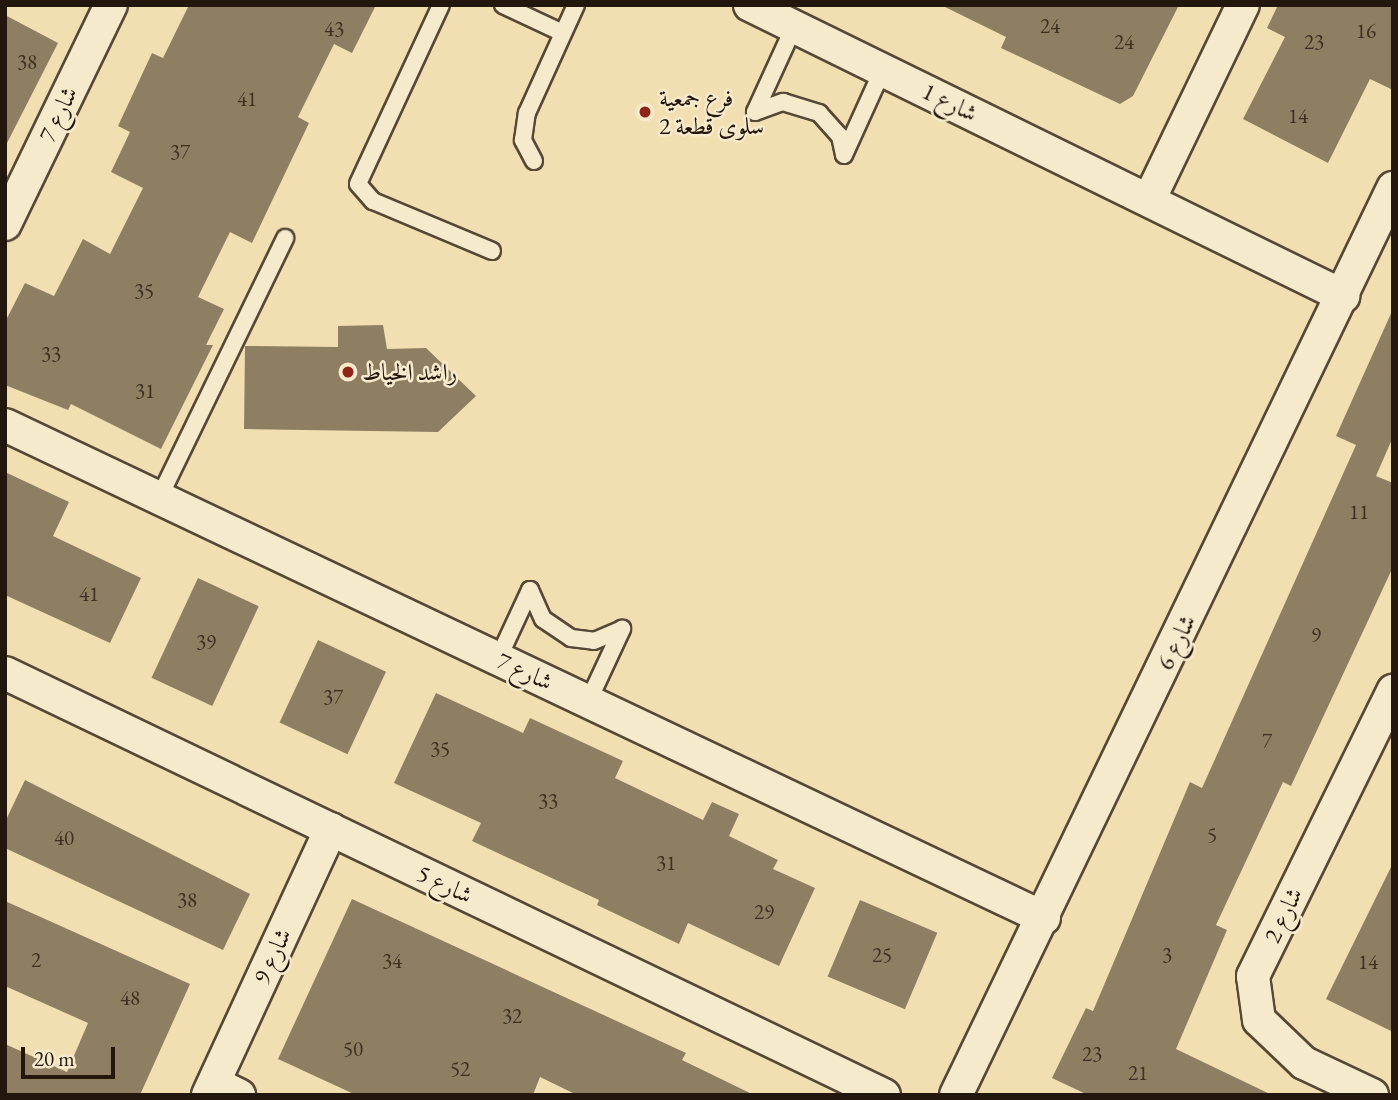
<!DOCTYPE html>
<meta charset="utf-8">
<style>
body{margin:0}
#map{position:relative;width:1398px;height:1100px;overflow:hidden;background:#f1dfb2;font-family:"EB Garamond",Amiri,serif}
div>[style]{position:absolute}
.building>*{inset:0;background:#8e7f63;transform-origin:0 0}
.roads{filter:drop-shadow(2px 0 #564836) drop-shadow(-2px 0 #564836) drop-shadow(0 2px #564836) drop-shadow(0 -2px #564836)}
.service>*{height:16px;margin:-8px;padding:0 8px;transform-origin:8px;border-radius:8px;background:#f6eacd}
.minor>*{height:32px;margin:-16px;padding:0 16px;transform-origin:16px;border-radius:16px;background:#f6eacd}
.dots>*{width:19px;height:19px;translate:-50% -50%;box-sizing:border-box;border:4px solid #f6eacd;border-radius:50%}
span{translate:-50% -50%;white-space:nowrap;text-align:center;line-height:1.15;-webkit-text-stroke:5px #f6eacd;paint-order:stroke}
.number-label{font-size:21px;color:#3d3022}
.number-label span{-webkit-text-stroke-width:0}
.poi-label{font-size:24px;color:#22160d}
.left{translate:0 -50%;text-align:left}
.street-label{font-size:24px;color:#22160d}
.frame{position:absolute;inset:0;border:7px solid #22160d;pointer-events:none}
.scale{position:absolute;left:21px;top:1047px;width:94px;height:32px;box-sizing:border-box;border:4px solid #22160d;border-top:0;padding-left:9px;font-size:21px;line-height:24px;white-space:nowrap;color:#22160d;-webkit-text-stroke:5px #f6eacd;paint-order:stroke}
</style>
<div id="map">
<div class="building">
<i style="clip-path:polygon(189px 5px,376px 5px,352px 53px,334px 44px,298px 117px,309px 123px,252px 243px,230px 232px,198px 297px,224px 309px,206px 345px,213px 345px,161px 449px,71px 404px,68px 410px,5px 385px,5px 322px,25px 283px,54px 296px,83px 239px,110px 254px,143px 188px,111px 172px,130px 132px,118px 126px,152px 53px,163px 58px)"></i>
<i style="clip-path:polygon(941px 5px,1179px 5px,1133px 96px,1120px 104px,1001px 48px,1006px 37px)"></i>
<i style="clip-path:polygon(1278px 5px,1393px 5px,1393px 90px,1370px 79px,1328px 163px,1243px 119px,1285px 37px,1267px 28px)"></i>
<i style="clip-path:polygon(5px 15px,58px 43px,5px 147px)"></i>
<i style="clip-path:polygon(1393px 309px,1393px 437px,1376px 476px,1393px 483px,1393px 567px,1291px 786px,1283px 782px,1216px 925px,1227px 930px,1176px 1049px,1272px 1095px,1088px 1095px,1052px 1078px,1086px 1008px,1093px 1011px,1190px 782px,1202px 788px,1356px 445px,1336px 436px)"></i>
<i style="clip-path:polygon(383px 325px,387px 349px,426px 348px,476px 396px,438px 432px,244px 429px,245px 346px,338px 347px,338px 326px)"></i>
<i style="clip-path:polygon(5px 472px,69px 502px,53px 536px,141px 578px,110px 643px,5px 595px)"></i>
<i style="left:198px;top:578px;width:67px;height:110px;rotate:25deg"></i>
<i style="left:318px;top:640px;width:75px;height:91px;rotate:25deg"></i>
<i style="clip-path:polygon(436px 693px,523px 733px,530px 718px,623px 761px,615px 778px,703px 820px,712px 802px,739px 814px,729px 836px,778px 860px,773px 869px,815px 888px,779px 966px,688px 923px,679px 944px,597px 905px,599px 900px,472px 841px,481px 823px,394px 783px)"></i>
<i style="clip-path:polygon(25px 780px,250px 894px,223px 950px,5px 848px,5px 822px)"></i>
<i style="clip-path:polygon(1393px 863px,1393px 1032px,1326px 999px)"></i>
<i style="clip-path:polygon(352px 899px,686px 1053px,682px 1060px,754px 1095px,577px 1095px,540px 1077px,533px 1095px,356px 1095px,278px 1059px)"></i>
<i style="left:860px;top:900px;width:84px;height:83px;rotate:23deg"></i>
<i style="clip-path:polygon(5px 901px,190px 984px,140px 1095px,5px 1095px,5px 1044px,67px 1072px,88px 1023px,5px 986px)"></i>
</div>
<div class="roads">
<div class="service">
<i style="left:441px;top:5px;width:197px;rotate:114.9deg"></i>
<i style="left:358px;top:184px;width:23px;rotate:49deg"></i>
<i style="left:373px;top:201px;width:129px;rotate:22.8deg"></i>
<i style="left:503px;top:5px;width:66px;rotate:25deg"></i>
<i style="left:755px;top:112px;width:30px;rotate:-20deg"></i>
<i style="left:783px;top:102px;width:38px;rotate:17deg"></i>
<i style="left:819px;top:113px;width:31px;rotate:48deg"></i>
<i style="left:840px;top:136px;width:19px;rotate:78deg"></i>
<i style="left:755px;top:112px;width:94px;rotate:-65.4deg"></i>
<i style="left:844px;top:155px;width:94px;rotate:-65.6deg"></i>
<i style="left:534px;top:161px;width:24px;rotate:-118deg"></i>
<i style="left:523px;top:140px;width:27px;rotate:-82deg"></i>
<i style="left:527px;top:113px;width:119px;rotate:-65.6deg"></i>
<i style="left:159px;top:498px;width:289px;rotate:-64.1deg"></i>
<i style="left:530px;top:590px;width:32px;rotate:66deg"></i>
<i style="left:543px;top:619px;width:34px;rotate:34deg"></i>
<i style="left:571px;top:638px;width:23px;rotate:7deg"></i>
<i style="left:594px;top:641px;width:30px;rotate:-23deg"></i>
<i style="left:498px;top:659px;width:76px;rotate:-65.1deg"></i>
<i style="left:588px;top:702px;width:81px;rotate:-65deg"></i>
</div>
<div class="minor">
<i style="left:750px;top:5px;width:661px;rotate:26.14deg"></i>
<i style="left:1150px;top:198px;width:214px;rotate:-64.3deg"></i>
<i style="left:5px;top:224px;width:243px;rotate:-64.2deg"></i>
<i style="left:5px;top:425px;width:1150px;rotate:25.38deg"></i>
<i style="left:5px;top:673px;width:975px;rotate:25.65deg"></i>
<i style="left:214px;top:1083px;width:28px;rotate:26deg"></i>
<i style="left:208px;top:1095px;width:293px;rotate:-65.2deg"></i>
<i style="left:956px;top:1095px;width:1007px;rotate:-64.27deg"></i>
<i style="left:1372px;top:1095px;width:75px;rotate:-154.8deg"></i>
<i style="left:1304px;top:1063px;width:62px;rotate:-136.3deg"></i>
<i style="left:1259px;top:1020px;width:44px;rotate:-97.8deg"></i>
<i style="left:1253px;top:976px;width:318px;rotate:-63.8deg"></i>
</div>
</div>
<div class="dots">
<i style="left:645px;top:112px;background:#8f2418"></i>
<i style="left:348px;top:372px;background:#8f2418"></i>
</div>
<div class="number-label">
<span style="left:1050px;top:26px">24</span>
<span style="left:334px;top:29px">43</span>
<span style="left:1366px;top:31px">16</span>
<span style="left:1124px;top:42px">24</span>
<span style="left:1314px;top:42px">23</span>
<span style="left:27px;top:62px">38</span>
<span style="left:247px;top:99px">41</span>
<span style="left:1298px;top:116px">14</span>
<span style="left:180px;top:152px">37</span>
<span style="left:144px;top:291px">35</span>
<span style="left:51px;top:354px">33</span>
<span style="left:145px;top:391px">31</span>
<span style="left:1359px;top:512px">11</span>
<span style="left:89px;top:594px">41</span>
<span style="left:1316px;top:635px">9</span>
<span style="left:206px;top:642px">39</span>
<span style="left:333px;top:697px">37</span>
<span style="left:1267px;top:741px">7</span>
<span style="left:440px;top:749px">35</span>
<span style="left:548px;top:801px">33</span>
<span style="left:1212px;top:835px">5</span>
<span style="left:64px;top:838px">40</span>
<span style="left:666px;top:863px">31</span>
<span style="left:187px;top:900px">38</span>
<span style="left:764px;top:912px">29</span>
<span style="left:882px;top:955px">25</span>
<span style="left:1167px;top:955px">3</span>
<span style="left:36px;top:960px">2</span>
<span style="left:392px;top:961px">34</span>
<span style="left:1368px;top:962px">14</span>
<span style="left:130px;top:998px">48</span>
<span style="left:512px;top:1016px">32</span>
<span style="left:353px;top:1049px">50</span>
<span style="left:1092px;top:1054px">23</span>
<span style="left:460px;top:1069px">52</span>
<span style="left:1138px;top:1073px">21</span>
</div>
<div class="poi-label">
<span class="left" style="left:659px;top:112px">فرع جمعية<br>سلوى قطعة 2</span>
<span class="left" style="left:362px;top:372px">راشد الخياط</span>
</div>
<div class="street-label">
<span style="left:950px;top:102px;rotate:26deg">شارع 1</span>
<span style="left:58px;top:114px;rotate:-64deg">شارع 7</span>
<span style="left:1176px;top:642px;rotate:-64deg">شارع 6</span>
<span style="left:525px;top:671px;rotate:25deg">شارع 7</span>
<span style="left:445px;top:884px;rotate:26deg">شارع 5</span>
<span style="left:1283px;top:915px;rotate:-64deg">شارع 2</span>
<span style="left:272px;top:956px;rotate:-65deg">شارع 9</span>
</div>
<div class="frame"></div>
<div class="scale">20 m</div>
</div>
